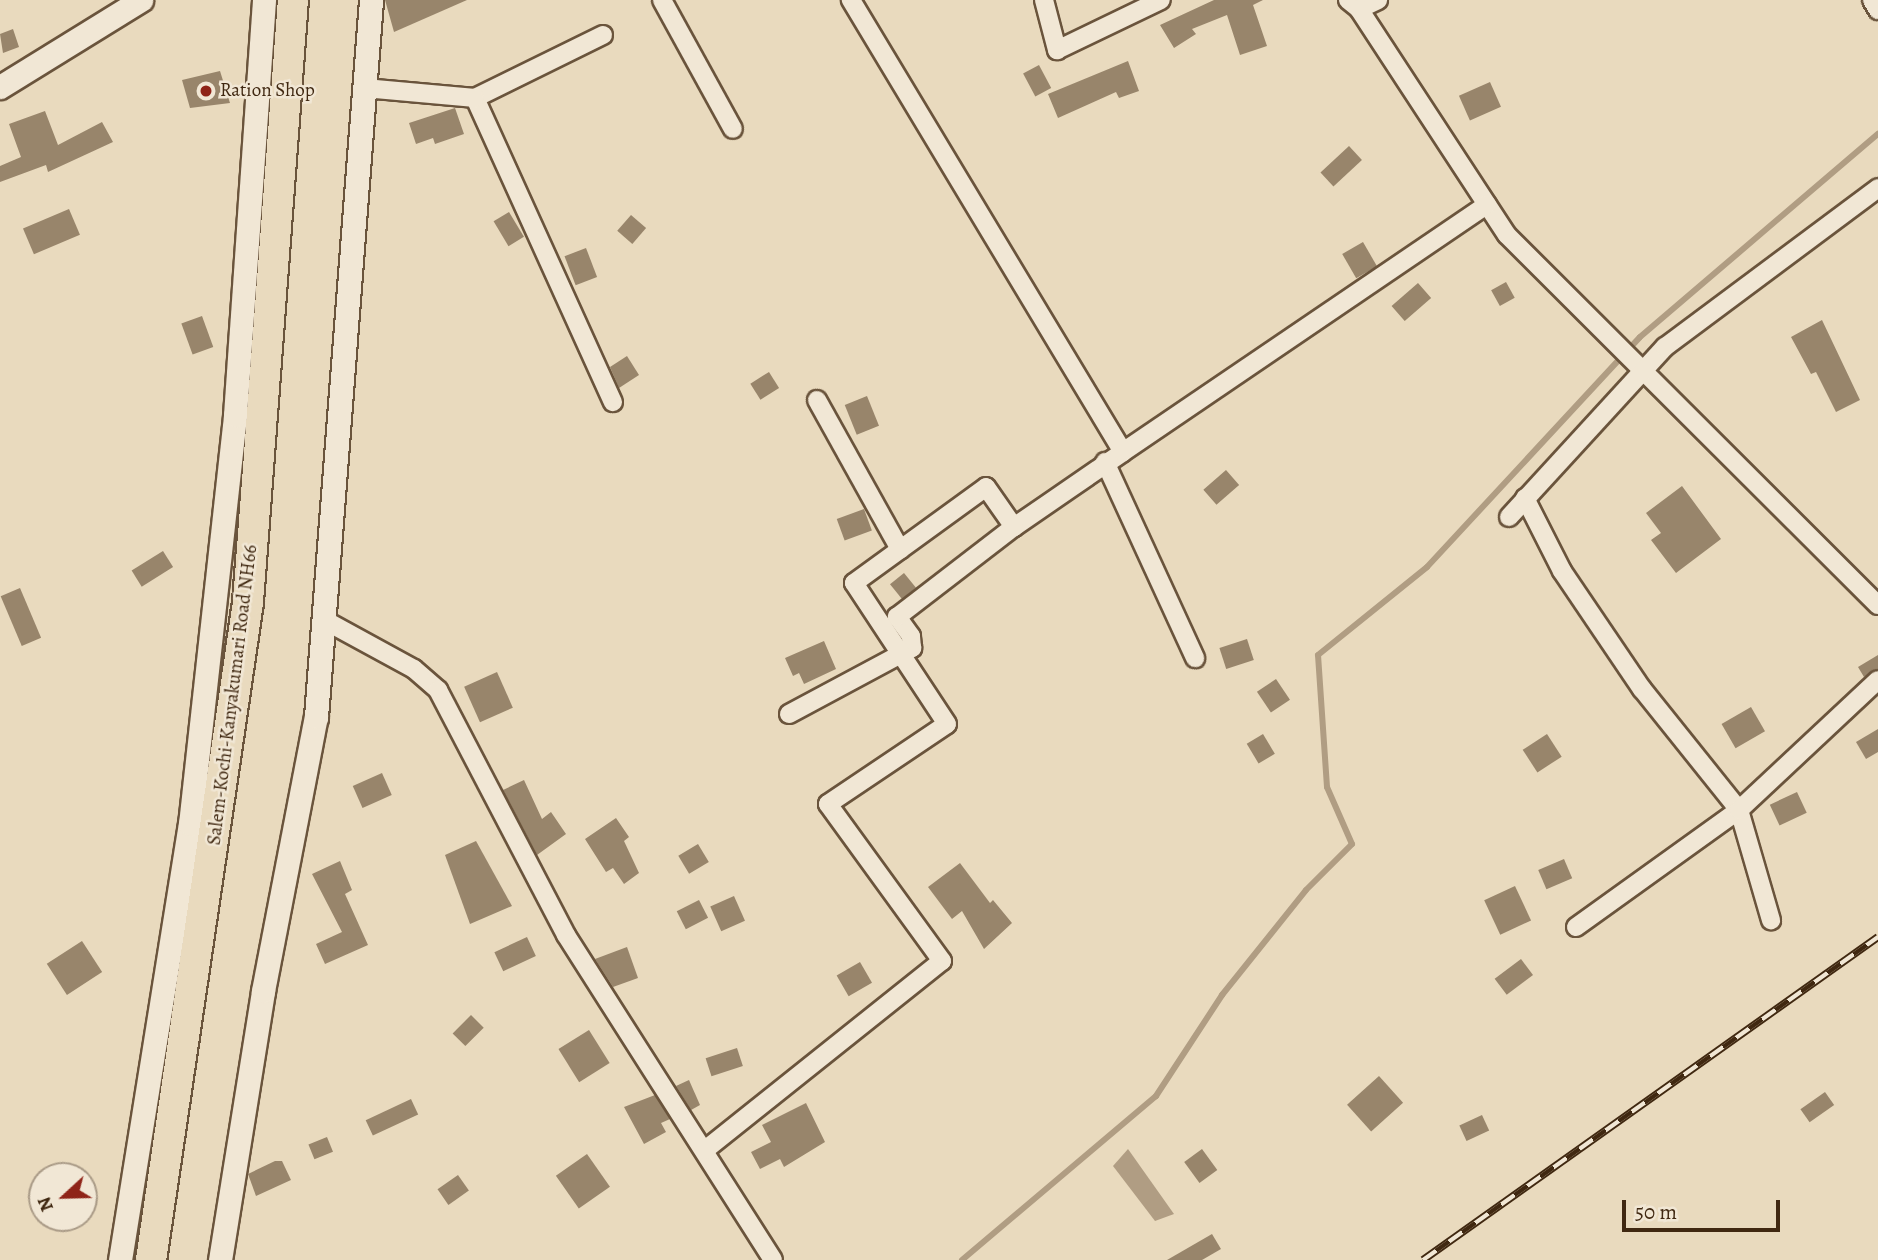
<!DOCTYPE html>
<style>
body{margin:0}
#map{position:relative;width:1878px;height:1260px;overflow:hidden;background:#e9dabe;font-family:Alegreya,serif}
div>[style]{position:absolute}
.water>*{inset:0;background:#b09d83}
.stream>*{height:6px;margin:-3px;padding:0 3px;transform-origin:3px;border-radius:3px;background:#b09d83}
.building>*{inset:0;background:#98856b;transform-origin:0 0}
.roads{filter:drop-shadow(2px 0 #6a543c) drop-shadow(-2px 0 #6a543c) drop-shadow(0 2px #6a543c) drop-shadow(0 -2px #6a543c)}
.minor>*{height:18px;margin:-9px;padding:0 9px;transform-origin:9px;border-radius:9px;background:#f1e7d5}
.tertiary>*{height:23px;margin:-11.5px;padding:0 11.5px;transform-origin:11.5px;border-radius:11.5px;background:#f1e7d5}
.trunk>*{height:30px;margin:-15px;padding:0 15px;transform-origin:15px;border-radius:15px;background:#e9dabe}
.rail>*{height:8px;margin-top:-4px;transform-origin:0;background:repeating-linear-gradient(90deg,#f1e7d5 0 16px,#402811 0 32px);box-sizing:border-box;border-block:2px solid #402811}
.dots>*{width:19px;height:19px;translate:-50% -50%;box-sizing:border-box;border:4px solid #f1e7d5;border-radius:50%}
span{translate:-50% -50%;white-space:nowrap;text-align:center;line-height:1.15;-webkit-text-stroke:5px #f1e7d5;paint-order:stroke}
.poi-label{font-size:19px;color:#402811}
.left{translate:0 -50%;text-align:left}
.street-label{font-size:19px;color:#402811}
.north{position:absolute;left:28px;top:1162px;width:70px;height:70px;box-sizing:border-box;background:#f1e7d5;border:2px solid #aa9b87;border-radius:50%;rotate:248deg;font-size:19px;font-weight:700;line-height:28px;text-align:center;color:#402811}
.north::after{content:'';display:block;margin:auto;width:24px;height:32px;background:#8f2418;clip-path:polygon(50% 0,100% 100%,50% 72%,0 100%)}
.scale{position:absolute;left:1622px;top:1200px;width:158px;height:32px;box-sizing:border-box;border:4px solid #402811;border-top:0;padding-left:9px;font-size:21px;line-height:24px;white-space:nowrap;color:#402811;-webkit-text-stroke:5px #f1e7d5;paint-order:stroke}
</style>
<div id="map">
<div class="water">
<i style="clip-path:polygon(1128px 1149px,1174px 1214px,1155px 1221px,1113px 1166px)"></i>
</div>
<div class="stream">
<i style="left:962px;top:1260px;width:254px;rotate:-40.2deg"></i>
<i style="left:1156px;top:1096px;width:121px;rotate:-56.8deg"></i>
<i style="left:1222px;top:995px;width:134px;rotate:-51.3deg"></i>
<i style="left:1306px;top:890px;width:65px;rotate:-45deg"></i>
<i style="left:1352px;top:844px;width:62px;rotate:-113.7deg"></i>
<i style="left:1327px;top:787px;width:132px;rotate:-93.9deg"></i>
<i style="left:1318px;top:655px;width:140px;rotate:-38.9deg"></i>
<i style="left:1427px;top:567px;width:313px;rotate:-47.2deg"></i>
<i style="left:1640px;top:337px;width:313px;rotate:-40.5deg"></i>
</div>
<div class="building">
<i style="clip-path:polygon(385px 0,467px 0,394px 32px)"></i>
<i style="clip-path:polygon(1214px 0,1263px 0,1253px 5px,1267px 46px,1240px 55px,1227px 15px,1192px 29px,1196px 34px,1174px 48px,1160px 25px)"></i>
<i style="clip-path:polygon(13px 29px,19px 47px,3px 53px,0 34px)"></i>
<i style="clip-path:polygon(1128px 61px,1139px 91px,1119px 98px,1116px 92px,1058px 118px,1048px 94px)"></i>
<i style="left:1039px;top:65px;width:26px;height:18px;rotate:62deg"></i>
<i style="clip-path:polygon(220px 71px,230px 103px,190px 108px,182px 80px)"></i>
<i style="left:1490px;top:82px;width:27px;height:34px;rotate:66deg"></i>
<i style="clip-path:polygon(455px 108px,464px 134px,435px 144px,433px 138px,416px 144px,409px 123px)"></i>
<i style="clip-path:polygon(45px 111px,58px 145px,102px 122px,113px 142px,48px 172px,46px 165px,0 182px,0 166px,21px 157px,9px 124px)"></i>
<i style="left:1349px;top:146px;width:19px;height:39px;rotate:47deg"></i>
<i style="left:69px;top:209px;width:28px;height:50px;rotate:67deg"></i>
<i style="left:509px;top:212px;width:29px;height:18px;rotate:59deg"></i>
<i style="left:631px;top:215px;width:20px;height:21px;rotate:41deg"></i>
<i style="left:1363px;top:242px;width:28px;height:24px;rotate:60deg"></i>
<i style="left:586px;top:248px;width:31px;height:23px;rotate:69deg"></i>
<i style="left:1506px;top:282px;width:18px;height:17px;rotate:61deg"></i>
<i style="left:1418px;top:283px;width:20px;height:35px;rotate:49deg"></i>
<i style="left:202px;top:316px;width:33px;height:22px;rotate:70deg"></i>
<i style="clip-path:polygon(1822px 320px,1860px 400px,1836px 412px,1816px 372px,1811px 374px,1791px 337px)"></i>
<i style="clip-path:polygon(627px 356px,639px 375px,619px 388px,610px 367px)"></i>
<i style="left:769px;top:372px;width:19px;height:22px;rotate:58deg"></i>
<i style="left:867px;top:396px;width:32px;height:24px;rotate:68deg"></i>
<i style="left:1226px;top:470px;width:20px;height:30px;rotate:49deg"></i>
<i style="clip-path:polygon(1682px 486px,1721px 539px,1676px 573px,1651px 540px,1661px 533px,1646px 513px)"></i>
<i style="left:864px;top:509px;width:23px;height:29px;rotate:70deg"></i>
<i style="left:163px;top:551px;width:19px;height:37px;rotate:58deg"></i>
<i style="left:904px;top:573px;width:19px;height:18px;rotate:51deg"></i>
<i style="left:20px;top:588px;width:54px;height:21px;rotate:67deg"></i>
<i style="left:1247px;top:639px;width:22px;height:29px;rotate:72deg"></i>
<i style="clip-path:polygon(824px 641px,836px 669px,804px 684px,799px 673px,793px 676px,785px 658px)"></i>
<i style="clip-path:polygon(1878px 655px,1878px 669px,1864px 677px,1858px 667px)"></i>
<i style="left:497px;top:672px;width:39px;height:36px;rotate:66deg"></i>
<i style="left:1276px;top:679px;width:25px;height:23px;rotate:56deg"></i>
<i style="left:1751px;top:707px;width:28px;height:34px;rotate:60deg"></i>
<i style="clip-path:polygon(1878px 729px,1878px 752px,1866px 759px,1856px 742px)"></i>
<i style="left:1263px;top:734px;width:23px;height:19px;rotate:59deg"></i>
<i style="left:1547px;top:734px;width:27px;height:29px;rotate:57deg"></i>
<i style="left:382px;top:773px;width:24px;height:32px;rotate:66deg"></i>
<i style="clip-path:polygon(524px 780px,542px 819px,551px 812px,566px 834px,537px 855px,503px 790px)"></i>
<i style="left:1797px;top:792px;width:23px;height:30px;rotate:65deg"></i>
<i style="clip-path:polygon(616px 818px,629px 837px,624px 841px,639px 873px,624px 884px,613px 868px,606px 872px,585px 839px)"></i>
<i style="clip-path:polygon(476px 841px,512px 906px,470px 924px,445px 855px)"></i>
<i style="left:698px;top:844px;width:21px;height:23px;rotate:59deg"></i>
<i style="left:1564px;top:859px;width:21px;height:28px;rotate:67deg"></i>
<i style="clip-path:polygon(340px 861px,352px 890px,345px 894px,368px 945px,325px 964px,316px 944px,342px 932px,312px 874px)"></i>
<i style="clip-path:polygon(960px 863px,990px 903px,993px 900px,1012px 923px,984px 949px,962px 911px,952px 919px,928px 887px)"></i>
<i style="left:1515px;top:886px;width:38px;height:34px;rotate:65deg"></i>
<i style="left:734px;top:896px;width:27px;height:26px;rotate:66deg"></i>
<i style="left:699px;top:900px;width:20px;height:25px;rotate:63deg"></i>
<i style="left:527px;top:937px;width:21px;height:36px;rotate:65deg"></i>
<i style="left:82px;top:941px;width:37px;height:42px;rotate:57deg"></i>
<i style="clip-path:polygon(627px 947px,638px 978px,613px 987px,595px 959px)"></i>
<i style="left:1521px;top:959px;width:20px;height:33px;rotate:53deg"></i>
<i style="left:860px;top:962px;width:24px;height:27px;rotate:60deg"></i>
<i style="left:471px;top:1015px;width:18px;height:26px;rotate:45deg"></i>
<i style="left:589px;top:1030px;width:39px;height:36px;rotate:58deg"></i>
<i style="left:737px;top:1048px;width:19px;height:33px;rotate:72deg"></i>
<i style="left:1379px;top:1076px;width:36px;height:43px;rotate:48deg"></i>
<i style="clip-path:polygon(689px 1080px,700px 1105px,691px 1110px,676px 1086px)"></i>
<i style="left:1825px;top:1092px;width:16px;height:30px;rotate:55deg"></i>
<i style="clip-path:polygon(655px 1095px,670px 1119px,661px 1123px,666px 1132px,644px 1144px,624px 1107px)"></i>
<i style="left:411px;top:1099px;width:17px;height:50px;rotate:65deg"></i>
<i style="clip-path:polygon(806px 1103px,825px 1142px,784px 1167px,780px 1159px,760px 1169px,751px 1152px,771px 1142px,762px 1125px)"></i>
<i style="left:1482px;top:1115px;width:17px;height:25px;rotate:65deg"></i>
<i style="left:327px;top:1137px;width:16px;height:20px;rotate:68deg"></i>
<i style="left:1202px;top:1149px;width:26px;height:22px;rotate:54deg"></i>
<i style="left:587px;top:1154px;width:40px;height:38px;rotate:55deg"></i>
<i style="clip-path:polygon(275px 1161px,282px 1161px,291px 1180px,256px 1196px,248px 1174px)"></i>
<i style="left:458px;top:1175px;width:19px;height:25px;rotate:55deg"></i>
<i style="clip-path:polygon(1212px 1234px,1221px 1249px,1202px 1260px,1167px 1260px)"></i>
</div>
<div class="roads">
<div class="minor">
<i style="left:662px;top:0;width:147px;rotate:61.2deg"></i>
<i style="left:1044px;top:0;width:52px;rotate:75.4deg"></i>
<i style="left:1057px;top:50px;width:115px;rotate:-25.7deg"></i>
<i style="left:1348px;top:0;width:14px;rotate:39deg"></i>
<i style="left:1359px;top:9px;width:21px;rotate:-25deg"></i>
<i style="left:1872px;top:0;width:12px;rotate:59deg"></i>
<i style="left:1359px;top:9px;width:270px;rotate:56.8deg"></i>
<i style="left:1507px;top:235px;width:524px;rotate:44.92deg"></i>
<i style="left:603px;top:35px;width:143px;rotate:153.8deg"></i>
<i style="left:475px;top:98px;width:334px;rotate:65.6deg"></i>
<i style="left:365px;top:88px;width:110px;rotate:5.2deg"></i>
<i style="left:817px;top:400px;width:171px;rotate:60.9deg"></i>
<i style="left:1123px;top:452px;width:440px;rotate:-34.2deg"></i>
<i style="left:1105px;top:462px;width:216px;rotate:65.3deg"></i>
<i style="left:1525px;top:498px;width:82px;rotate:63.1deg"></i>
<i style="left:1562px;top:571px;width:143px;rotate:55.9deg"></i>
<i style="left:1642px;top:689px;width:155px;rotate:51.3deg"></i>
<i style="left:1739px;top:810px;width:115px;rotate:73.8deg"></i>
<i style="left:1509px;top:517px;width:231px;rotate:-47.5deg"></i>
<i style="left:1665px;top:347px;width:266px;rotate:-36.7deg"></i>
<i style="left:326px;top:621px;width:100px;rotate:28.6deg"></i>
<i style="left:414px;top:669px;width:32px;rotate:41deg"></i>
<i style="left:438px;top:690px;width:276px;rotate:62.4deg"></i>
<i style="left:566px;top:935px;width:385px;rotate:57.5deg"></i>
<i style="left:789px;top:714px;width:140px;rotate:-28.2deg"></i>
<i style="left:912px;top:648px;width:12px;rotate:-95deg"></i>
<i style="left:911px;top:636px;width:24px;rotate:-126deg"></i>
<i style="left:897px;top:617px;width:148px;rotate:-37.6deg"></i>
<i style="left:1014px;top:527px;width:132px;rotate:-34.5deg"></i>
<i style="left:1123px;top:452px;width:528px;rotate:-121.04deg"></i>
<i style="left:1576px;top:927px;width:201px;rotate:-35.7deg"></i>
<i style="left:1739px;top:810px;width:190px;rotate:-43.1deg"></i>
<i style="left:705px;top:1150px;width:303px;rotate:-38.6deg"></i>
<i style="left:942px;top:961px;width:194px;rotate:-126deg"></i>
<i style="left:828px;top:804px;width:143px;rotate:-33.9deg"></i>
<i style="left:947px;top:724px;width:169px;rotate:-123.4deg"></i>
<i style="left:854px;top:583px;width:163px;rotate:-36deg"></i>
<i style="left:986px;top:487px;width:49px;rotate:55deg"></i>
</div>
<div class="tertiary">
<i style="left:0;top:87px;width:166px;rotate:-31.7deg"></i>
<i style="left:120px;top:1260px;width:442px;rotate:-80.9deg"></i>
<i style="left:190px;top:824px;width:411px;rotate:-83.7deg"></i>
<i style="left:235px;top:415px;width:416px;rotate:-86deg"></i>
<i style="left:220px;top:1260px;width:272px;rotate:-80.9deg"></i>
<i style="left:263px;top:991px;width:279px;rotate:-79.1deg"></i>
<i style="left:316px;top:717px;width:719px;rotate:-85.61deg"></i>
</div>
<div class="trunk">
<i style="left:151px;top:1260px;width:665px;rotate:-81.61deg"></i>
<i style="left:248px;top:602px;width:604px;rotate:-85.73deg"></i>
</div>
</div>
<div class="rail">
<i style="left:1423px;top:1260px;width:558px;rotate:-35.37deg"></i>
</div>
<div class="dots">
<i style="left:206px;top:91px;background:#8f2418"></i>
</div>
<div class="poi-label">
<span class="left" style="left:220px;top:91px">Ration Shop</span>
</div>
<div class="street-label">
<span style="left:233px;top:695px;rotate:-83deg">Salem-Kochi-Kanyakumari Road NH66</span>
</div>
<div class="north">N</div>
<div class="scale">50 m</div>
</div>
